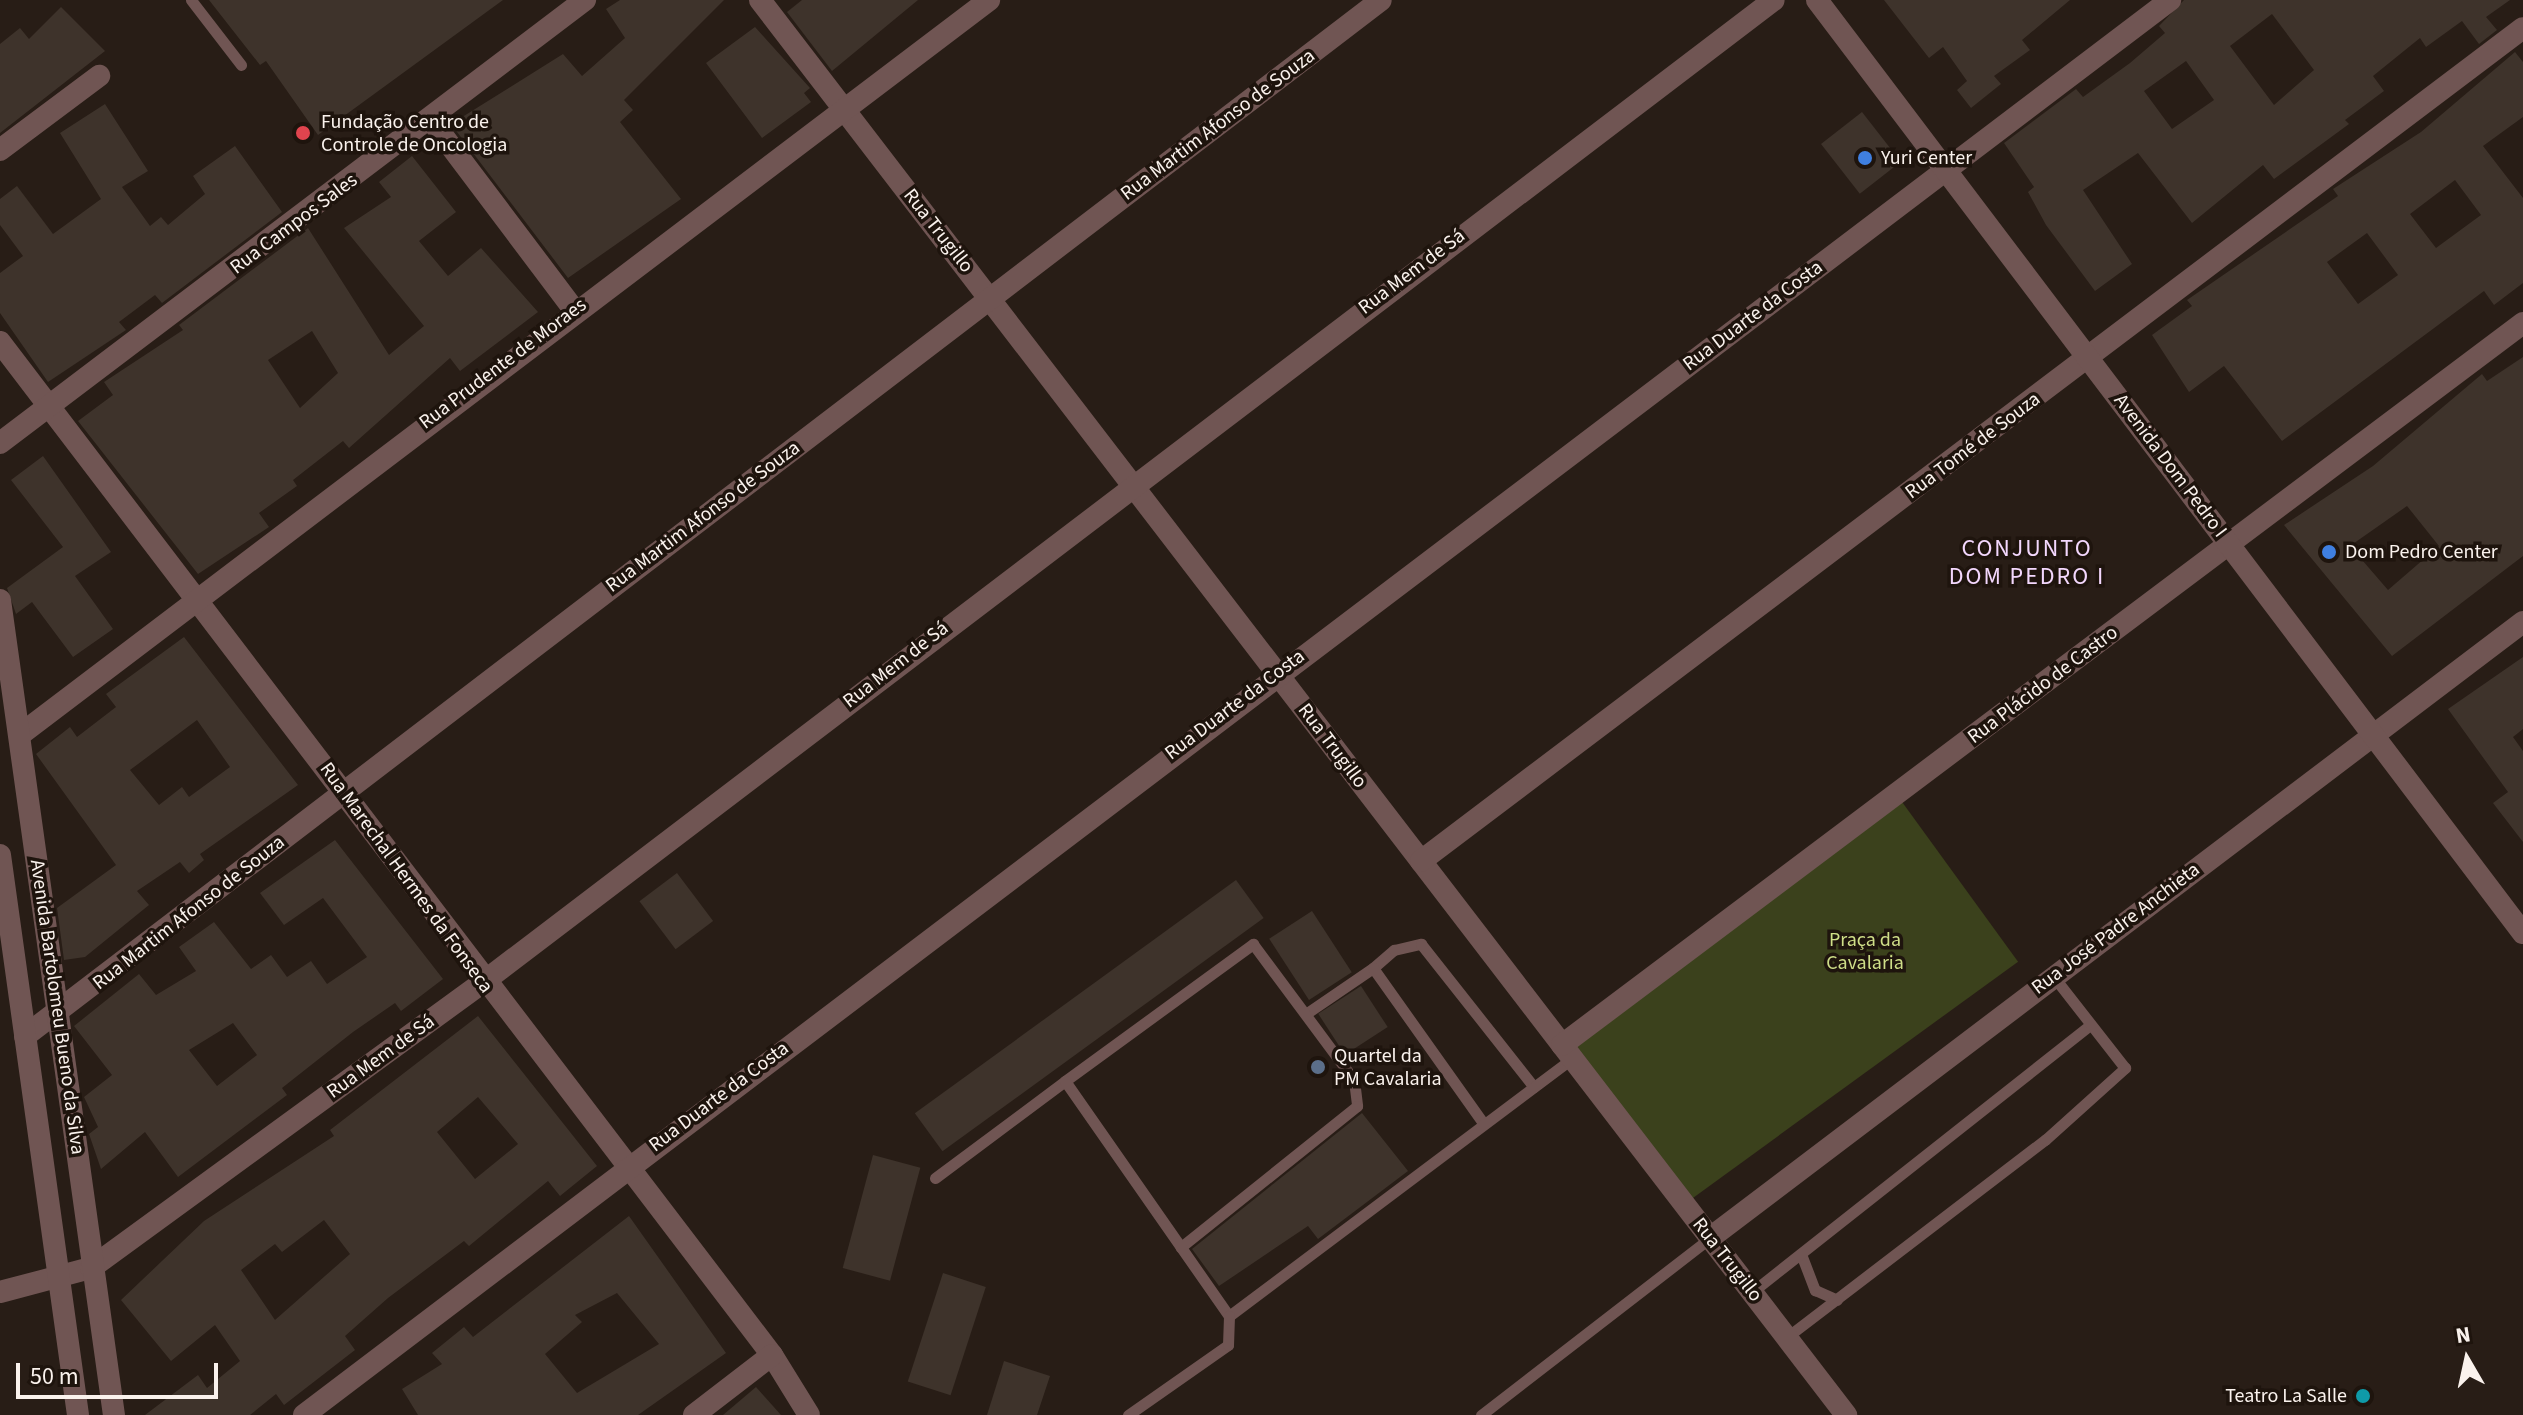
<!DOCTYPE html>
<meta charset="utf-8">
<style>
body{margin:0}
#map{position:relative;width:2523px;height:1415px;overflow:hidden;background:#281d16;font-family:"Source Sans 3",sans-serif}
div>[style]{position:absolute}
.green>*{inset:0;background:#3b411c;transform-origin:0 0}
.building>*{inset:0;background:#3e332b;transform-origin:0 0}
.service>*{height:11px;margin:-5.5px;padding:0 5.5px;transform-origin:5.5px;border-radius:5.5px;background:#705553}
.minor>*{height:22px;margin:-11px;padding:0 11px;transform-origin:11px;border-radius:11px;background:#705553}
.tertiary>*{height:22px;margin:-11px;padding:0 11px;transform-origin:11px;border-radius:11px;background:#705553}
.dots>*{width:22px;height:22px;translate:-50% -50%;box-sizing:border-box;border:4px solid #1e140d;border-radius:50%}
span{translate:-50% -50%;white-space:nowrap;text-align:center;line-height:1.15;-webkit-text-stroke:7px #1e140d;paint-order:stroke}
.poi-label{font-size:20px;color:#faf2ed}
.left{translate:0 -50%;text-align:left}
.right{translate:-100% -50%;text-align:right}
.street-label{font-size:20px;color:#faf2ed}
.park-label{font-size:20px;color:#cfde88}
.quarter-label{font-size:24px;color:#f3d7fd;letter-spacing:2px}
.north{position:absolute;left:2427px;top:1319px;width:80px;height:80px;-webkit-text-stroke:6px #1e140d;paint-order:stroke;rotate:351deg;font-size:22px;font-weight:700;line-height:32px;text-align:center;color:#faf2ed}
.north::after{content:'';display:block;margin:auto;width:28px;height:36px;background:#faf2ed;clip-path:polygon(50% 0,100% 100%,50% 72%,0 100%)}
.scale{position:absolute;left:16px;top:1363px;width:202px;height:36px;box-sizing:border-box;border:4px solid #faf2ed;border-top:0;padding-left:10px;font-size:24px;line-height:28px;white-space:nowrap;color:#faf2ed;-webkit-text-stroke:6px #1e140d;paint-order:stroke}
</style>
<div id="map">
<div class="green">
<i style="left:1897px;top:795px;width:206px;height:410px;rotate:54deg"></i>
</div>
<div class="building">
<i style="clip-path:polygon(209px 0,503px 0,318px 135px,266px 61px,260px 65px)"></i>
<i style="clip-path:polygon(620px 0,724px 0,624px 100px,633px 110px,620px 122px,681px 199px,568px 278px,451px 124px,563px 54px,582px 76px,625px 38px,606px 9px)"></i>
<i style="clip-path:polygon(802px 0,918px 0,832px 71px,787px 12px)"></i>
<i style="clip-path:polygon(1884px 0,2070px 0,2022px 40px,2030px 50px,1994px 76px,2001px 84px,1971px 108px,1957px 90px,1967px 81px,1943px 47px,1929px 58px)"></i>
<i style="clip-path:polygon(evenodd,2184px 0,2510px 0,2486px 17px,2497px 30px,2479px 44px,2462px 21px,2426px 47px,2420px 38px,2373px 76px,2384px 91px,2345px 120px,2349px 124px,2274px 179px,2263px 165px,2192px 223px,2138px 153px,2083px 190px,2132px 264px,2095px 291px,2046px 225px,2028px 192px,2034px 187px,2004px 143px,2076px 89px,2083px 97px,2130px 63px,2165px 33px,2159px 26px,2184px 0,2272px 14px,2314px 70px,2274px 105px,2230px 46px,2272px 14px,2184px 0,2186px 61px,2214px 100px,2172px 129px,2144px 91px,2186px 61px)"></i>
<i style="clip-path:polygon(61px 7px,105px 51px,0 133px,0 44px,20px 28px,29px 39px)"></i>
<i style="clip-path:polygon(755px 27px,810px 88px,804px 93px,811px 102px,762px 138px,706px 63px)"></i>
<i style="clip-path:polygon(evenodd,2515px 52px,2523px 62px,2523px 117px,2483px 146px,2523px 198px,2523px 283px,2494px 305px,2484px 291px,2282px 441px,2224px 366px,2189px 392px,2152px 335px,2192px 306px,2187px 300px,2338px 196px,2333px 189px,2421px 132px,2515px 52px,2455px 180px,2481px 215px,2436px 248px,2410px 214px,2455px 180px,2515px 52px,2367px 233px,2398px 275px,2358px 304px,2327px 262px,2367px 233px)"></i>
<i style="clip-path:polygon(105px 104px,148px 171px,122px 187px,150px 226px,161px 217px,168px 225px,205px 194px,193px 176px,235px 146px,282px 212px,162px 303px,155px 295px,119px 322px,126px 330px,48px 382px,0 313px,0 273px,23px 256px,0 225px,0 199px,17px 186px,53px 234px,101px 199px,60px 133px)"></i>
<i style="left:1862px;top:112px;width:63px;height:52px;rotate:52deg"></i>
<i style="clip-path:polygon(evenodd,412px 156px,456px 212px,419px 241px,448px 276px,481px 248px,538px 312px,460px 371px,450px 358px,349px 448px,343px 441px,293px 480px,297px 486px,259px 513px,269px 527px,198px 574px,78px 421px,113px 395px,104px 382px,183px 330px,179px 325px,308px 228px,389px 355px,424px 326px,344px 228px,391px 197px,379px 182px,412px 156px,312px 331px,338px 373px,300px 408px,268px 360px,312px 331px)"></i>
<i style="clip-path:polygon(evenodd,2523px 357px,2523px 556px,2392px 656px,2284px 525px,2373px 466px,2482px 374px,2487px 381px,2523px 357px,2407px 506px,2439px 546px,2388px 590px,2350px 546px,2407px 506px)"></i>
<i style="clip-path:polygon(43px 456px,111px 552px,75px 576px,113px 629px,73px 657px,32px 602px,16px 614px,7px 588px,63px 547px,11px 480px)"></i>
<i style="clip-path:polygon(evenodd,184px 637px,298px 785px,200px 854px,204px 860px,189px 873px,180px 862px,137px 891px,149px 905px,85px 957px,64px 960px,57px 908px,116px 865px,36px 754px,70px 727px,77px 737px,116px 707px,106px 694px,184px 637px,197px 720px,230px 767px,189px 797px,182px 787px,159px 805px,130px 770px,197px 720px)"></i>
<i style="clip-path:polygon(2523px 657px,2523px 729px,2513px 737px,2523px 751px,2523px 842px,2493px 803px,2508px 792px,2448px 709px)"></i>
<i style="clip-path:polygon(evenodd,335px 840px,443px 979px,401px 1011px,395px 1003px,353px 1032px,282px 1088px,287px 1095px,178px 1177px,145px 1132px,101px 1169px,89px 1134px,98px 1127px,84px 1097px,112px 1075px,74px 1026px,139px 974px,156px 995px,196px 971px,179px 947px,214px 922px,251px 969px,271px 955px,287px 977px,311px 961px,327px 984px,367px 957px,323px 898px,284px 925px,260px 893px,335px 840px,233px 1023px,257px 1055px,217px 1086px,189px 1050px,233px 1023px)"></i>
<i style="left:677px;top:873px;width:60px;height:47px;rotate:53deg"></i>
<i style="left:1236px;top:880px;width:47px;height:397px;rotate:54deg"></i>
<i style="left:1312px;top:911px;width:73px;height:51px;rotate:57deg"></i>
<i style="left:1361px;top:986px;width:49px;height:51px;rotate:57deg"></i>
<i style="clip-path:polygon(evenodd,478px 1016px,597px 1166px,560px 1196px,548px 1181px,469px 1246px,464px 1241px,388px 1298px,345px 1336px,355px 1350px,284px 1405px,276px 1394px,250px 1415px,145px 1415px,198px 1375px,207px 1388px,240px 1361px,215px 1325px,171px 1361px,121px 1300px,204px 1221px,334px 1136px,330px 1130px,478px 1016px,478px 1097px,518px 1144px,475px 1179px,437px 1132px,478px 1097px,478px 1016px,324px 1220px,350px 1254px,275px 1320px,241px 1270px,275px 1244px,282px 1252px,324px 1220px)"></i>
<i style="clip-path:polygon(1362px 1113px,1408px 1171px,1318px 1239px,1308px 1226px,1219px 1286px,1192px 1249px)"></i>
<i style="left:873px;top:1155px;width:49px;height:117px;rotate:15deg"></i>
<i style="clip-path:polygon(evenodd,629px 1216px,726px 1353px,638px 1415px,418px 1415px,402px 1389px,442px 1364px,432px 1353px,464px 1327px,473px 1337px,629px 1216px,617px 1293px,659px 1344px,577px 1393px,545px 1354px,582px 1322px,575px 1315px,617px 1293px)"></i>
<i style="left:943px;top:1273px;width:45px;height:114px;rotate:18deg"></i>
<i style="clip-path:polygon(1004px 1361px,1050px 1376px,1037px 1415px,987px 1415px)"></i>
<i style="clip-path:polygon(756px 1387px,781px 1415px,723px 1415px)"></i>
</div>
<div class="service">
<i style="left:191px;top:0;width:82px;rotate:52.4deg"></i>
<i style="left:1373px;top:968px;width:28px;rotate:-41deg"></i>
<i style="left:1394px;top:950px;width:28px;rotate:-13deg"></i>
<i style="left:1421px;top:944px;width:182px;rotate:51.7deg"></i>
<i style="left:1307px;top:1013px;width:80px;rotate:-34.3deg"></i>
<i style="left:1373px;top:968px;width:191px;rotate:54.6deg"></i>
<i style="left:1065px;top:1081px;width:233px;rotate:-36.1deg"></i>
<i style="left:1253px;top:944px;width:169px;rotate:53.4deg"></i>
<i style="left:1354px;top:1080px;width:26px;rotate:83deg"></i>
<i style="left:1357px;top:1106px;width:226px;rotate:141.3deg"></i>
<i style="left:935px;top:1178px;width:162px;rotate:-36.7deg"></i>
<i style="left:1065px;top:1081px;width:287px;rotate:55.1deg"></i>
<i style="left:1229px;top:1316px;width:430px;rotate:-36.9deg"></i>
<i style="left:1801px;top:1254px;width:39px;rotate:69deg"></i>
<i style="left:1815px;top:1290px;width:24px;rotate:24deg"></i>
<i style="left:1752px;top:1292px;width:428px;rotate:-38.3deg"></i>
<i style="left:1787px;top:1337px;width:325px;rotate:-37.4deg"></i>
<i style="left:2045px;top:1140px;width:108px;rotate:-42deg"></i>
<i style="left:2125px;top:1068px;width:115px;rotate:-128deg"></i>
<i style="left:1128px;top:1415px;width:122px;rotate:-35deg"></i>
<i style="left:1228px;top:1345px;width:29px;rotate:-88deg"></i>
<i style="left:1481px;top:1415px;width:289px;rotate:-37.7deg"></i>
</div>
<div class="minor">
<i style="left:760px;top:0;width:1784px;rotate:52.49deg"></i>
<i style="left:431px;top:120px;width:238px;rotate:53deg"></i>
<i style="left:0;top:150px;width:124px;rotate:-36.8deg"></i>
<i style="left:0;top:342px;width:1274px;rotate:52.69deg"></i>
<i style="left:772px;top:1355px;width:70px;rotate:58.3deg"></i>
<i style="left:0;top:443px;width:734px;rotate:-37.14deg"></i>
<i style="left:21px;top:734px;width:1215px;rotate:-37.17deg"></i>
<i style="left:1421px;top:861px;width:1381px;rotate:-37.09deg"></i>
<i style="left:25px;top:1036px;width:1706px;rotate:-37.38deg"></i>
<i style="left:1562px;top:1045px;width:1202px;rotate:-36.92deg"></i>
<i style="left:1710px;top:1238px;width:1020px;rotate:-37.15deg"></i>
<i style="left:0;top:1292px;width:94px;rotate:-14.8deg"></i>
<i style="left:91px;top:1268px;width:484px;rotate:-36.1deg"></i>
<i style="left:482px;top:983px;width:1623px;rotate:-37.27deg"></i>
<i style="left:304px;top:1415px;width:2342px;rotate:-37.17deg"></i>
<i style="left:694px;top:1415px;width:98px;rotate:-37.6deg"></i>
</div>
<div class="tertiary">
<i style="left:1817px;top:0;width:1170px;rotate:52.89deg"></i>
<i style="left:0;top:600px;width:823px;rotate:82.04deg"></i>
<i style="left:0;top:855px;width:565px;rotate:82.07deg"></i>
</div>
<div class="dots">
<i style="left:303px;top:133px;background:#e0444e"></i>
<i style="left:1865px;top:158px;background:#3f7fe0"></i>
<i style="left:2329px;top:552px;background:#3f7fe0"></i>
<i style="left:1318px;top:1067px;background:#5c6f8a"></i>
<i style="left:2363px;top:1396px;background:#0f9aa8"></i>
</div>
<div class="poi-label">
<span class="left" style="left:321px;top:134px">Fundação Centro de<br>Controle de Oncologia</span>
<span class="left" style="left:1881px;top:158px">Yuri Center</span>
<span class="left" style="left:2345px;top:552px">Dom Pedro Center</span>
<span class="left" style="left:1334px;top:1068px">Quartel da<br>PM Cavalaria</span>
<span class="right" style="left:2347px;top:1396px">Teatro La Salle</span>
</div>
<div class="street-label">
<span style="left:1218px;top:125px;rotate:-37deg">Rua Martim Afonso de Souza</span>
<span style="left:294px;top:224px;rotate:-37deg">Rua Campos Sales</span>
<span style="left:938px;top:231px;rotate:52deg">Rua Trugillo</span>
<span style="left:1412px;top:272px;rotate:-37deg">Rua Mem de Sá</span>
<span style="left:1753px;top:316px;rotate:-37deg">Rua Duarte da Costa</span>
<span style="left:503px;top:364px;rotate:-37deg">Rua Prudente de Moraes</span>
<span style="left:1973px;top:446px;rotate:-37deg">Rua Tomé de Souza</span>
<span style="left:2170px;top:466px;rotate:53deg">Avenida Dom Pedro I</span>
<span style="left:703px;top:517px;rotate:-37deg">Rua Martim Afonso de Souza</span>
<span style="left:896px;top:665px;rotate:-38deg">Rua Mem de Sá</span>
<span style="left:2043px;top:685px;rotate:-37deg">Rua Plácido de Castro</span>
<span style="left:1235px;top:705px;rotate:-37deg">Rua Duarte da Costa</span>
<span style="left:1332px;top:746px;rotate:53deg">Rua Trugillo</span>
<span style="left:406px;top:878px;rotate:54deg">Rua Marechal Hermes da Fonseca</span>
<span style="left:189px;top:913px;rotate:-38deg">Rua Martim Afonso de Souza</span>
<span style="left:2116px;top:929px;rotate:-37deg">Rua José Padre Anchieta</span>
<span style="left:57px;top:1007px;rotate:82deg">Avenida Bartolomeu Bueno da Silva</span>
<span style="left:381px;top:1057px;rotate:-36deg">Rua Mem de Sá</span>
<span style="left:719px;top:1097px;rotate:-37deg">Rua Duarte da Costa</span>
<span style="left:1727px;top:1260px;rotate:52deg">Rua Trugillo</span>
</div>
<div class="park-label">
<span style="left:1865px;top:952px">Praça da<br>Cavalaria</span>
</div>
<div class="quarter-label">
<span style="left:2027px;top:563px">CONJUNTO<br>DOM PEDRO I</span>
</div>
<div class="north">N</div>
<div class="scale">50 m</div>
</div>
